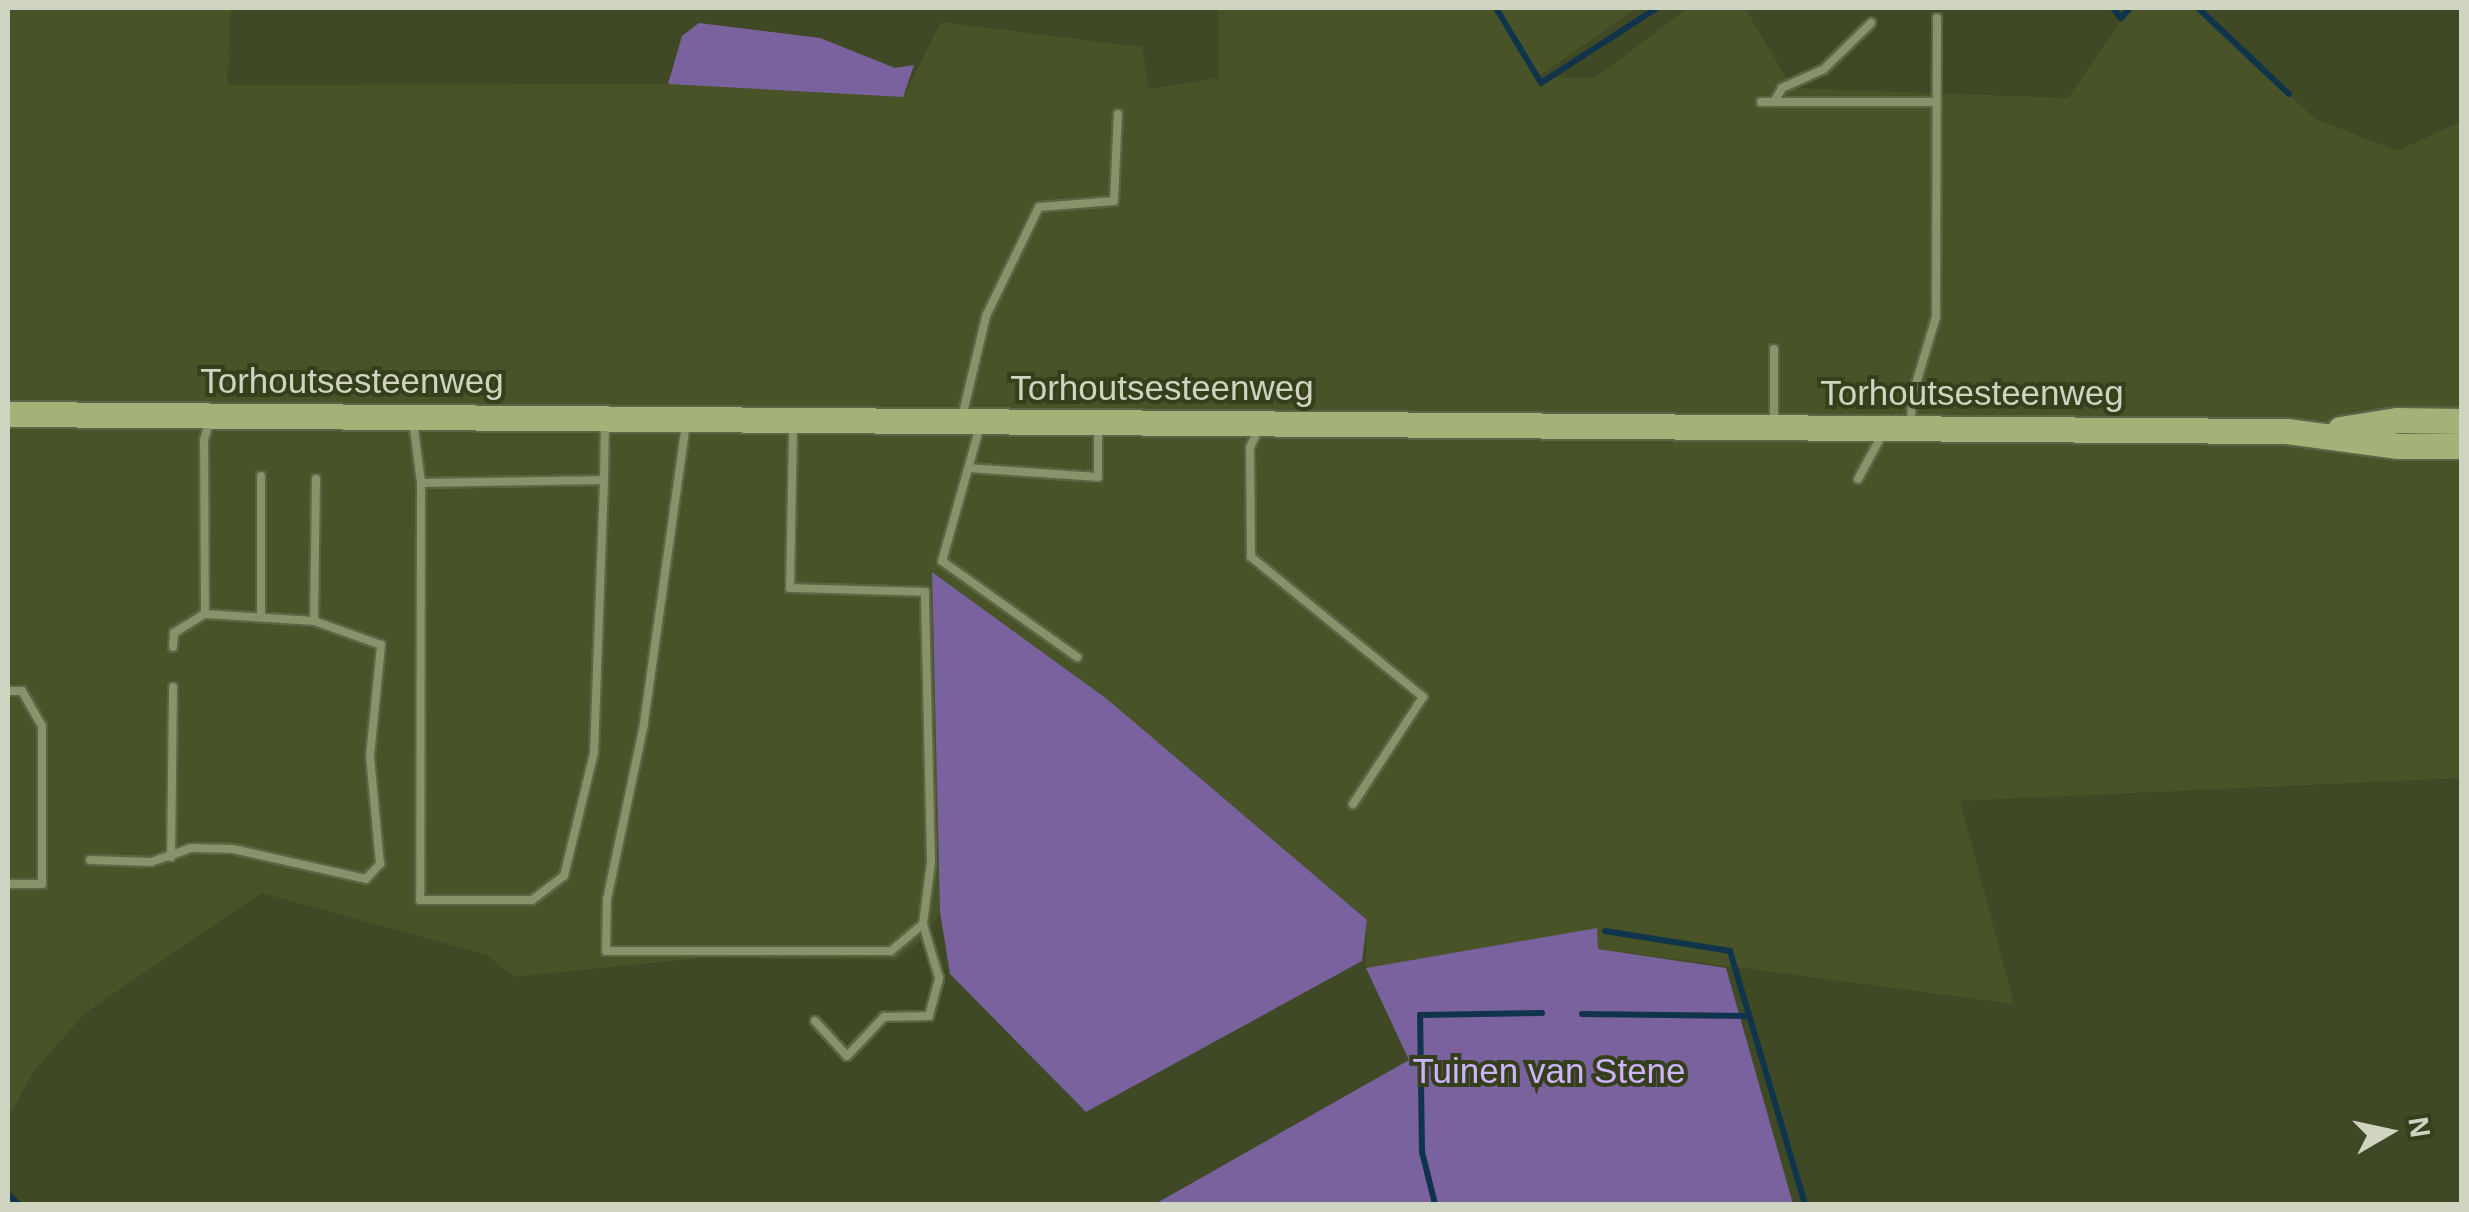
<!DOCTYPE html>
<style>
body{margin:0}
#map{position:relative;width:2469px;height:1212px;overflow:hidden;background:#404925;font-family:Helvetica,sans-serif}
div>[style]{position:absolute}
.built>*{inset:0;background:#485327}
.green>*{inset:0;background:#79629d}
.stream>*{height:6px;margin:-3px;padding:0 3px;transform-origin:3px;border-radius:3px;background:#10344b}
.roads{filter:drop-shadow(2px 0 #5c6445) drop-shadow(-2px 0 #5c6445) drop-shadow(0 2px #5c6445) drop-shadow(0 -2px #5c6445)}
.service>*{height:8px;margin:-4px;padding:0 4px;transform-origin:4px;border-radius:4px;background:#88936c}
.primary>*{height:25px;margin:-12.5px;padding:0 12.5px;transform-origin:12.5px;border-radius:12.5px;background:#a3b279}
span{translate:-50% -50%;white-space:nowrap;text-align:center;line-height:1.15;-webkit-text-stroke:8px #363f1b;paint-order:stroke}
.street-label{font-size:35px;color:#ced4c0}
.park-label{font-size:35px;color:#ceb4fd}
.frame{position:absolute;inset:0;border:10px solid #ced4c0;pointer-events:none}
.north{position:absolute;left:2339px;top:1082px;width:100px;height:100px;-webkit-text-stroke:8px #363f1b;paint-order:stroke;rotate:81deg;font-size:28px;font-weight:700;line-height:40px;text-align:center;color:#ced4c0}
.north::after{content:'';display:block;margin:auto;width:35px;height:45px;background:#ced4c0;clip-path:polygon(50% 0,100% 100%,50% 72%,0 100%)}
</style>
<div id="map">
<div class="built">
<i style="clip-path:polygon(8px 8px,231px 8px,227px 85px,668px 84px,903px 97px,941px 22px,1142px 47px,1149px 89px,1218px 78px,1218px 8px,1637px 8px,1538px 77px,1595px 78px,1688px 8px,1745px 8px,1792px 88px,2068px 98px,2130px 8px,2198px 8px,2315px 119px,2398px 151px,2461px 121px,2461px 778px,1960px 801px,2014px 1004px,1598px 949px,1596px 929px,1366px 968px,1367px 920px,1107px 699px,933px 573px,940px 912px,923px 940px,896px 960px,701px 958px,514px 977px,487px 955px,262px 893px,85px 1013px,34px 1071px,8px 1118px)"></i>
</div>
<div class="green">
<i style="clip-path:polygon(699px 23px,820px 38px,895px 68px,914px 65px,903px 97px,668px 84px,682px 36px)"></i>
<i style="clip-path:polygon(932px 572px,1107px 699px,1367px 920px,1362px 961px,1086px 1112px,950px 974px,940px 912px)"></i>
<i style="clip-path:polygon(1597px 928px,1598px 949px,1726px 968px,1793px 1204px,1155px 1204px,1409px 1060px,1366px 968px)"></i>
</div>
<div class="stream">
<i style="left:1496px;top:8px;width:87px;rotate:59deg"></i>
<i style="left:1541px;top:83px;width:138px;rotate:-32.9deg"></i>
<i style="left:2113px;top:8px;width:13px;rotate:51deg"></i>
<i style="left:2121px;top:18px;width:13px;rotate:-48deg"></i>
<i style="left:2198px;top:8px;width:125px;rotate:43.4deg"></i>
<i style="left:1605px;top:931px;width:127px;rotate:9.1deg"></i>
<i style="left:1730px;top:951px;width:264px;rotate:73.5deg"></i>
<i style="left:1582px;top:1014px;width:167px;rotate:0.7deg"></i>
<i style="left:8px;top:1194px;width:14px;rotate:45deg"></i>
<i style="left:1435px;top:1204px;width:54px;rotate:-104deg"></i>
<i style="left:1422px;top:1152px;width:137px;rotate:-90.8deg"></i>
<i style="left:1420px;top:1015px;width:122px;rotate:-0.9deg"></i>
</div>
<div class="roads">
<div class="service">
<i style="left:1761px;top:102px;width:174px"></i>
<i style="left:1774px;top:102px;width:16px;rotate:-60deg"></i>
<i style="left:1782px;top:88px;width:46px;rotate:-24.3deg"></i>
<i style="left:1824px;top:69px;width:66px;rotate:-44.4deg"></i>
<i style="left:962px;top:417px;width:104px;rotate:-76.6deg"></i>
<i style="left:986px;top:316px;width:121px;rotate:-64.1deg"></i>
<i style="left:1039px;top:207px;width:75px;rotate:-4.6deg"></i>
<i style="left:1114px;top:201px;width:87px;rotate:-87.4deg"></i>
<i style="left:413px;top:421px;width:63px;rotate:82.6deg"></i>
<i style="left:421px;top:483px;width:183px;rotate:-0.9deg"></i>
<i style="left:604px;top:480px;width:57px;rotate:-89deg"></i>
<i style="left:1774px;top:422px;width:73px;rotate:-90deg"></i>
<i style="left:686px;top:424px;width:303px;rotate:98deg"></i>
<i style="left:644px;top:724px;width:179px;rotate:101.9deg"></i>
<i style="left:607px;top:899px;width:52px;rotate:91.1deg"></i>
<i style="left:606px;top:951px;width:285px"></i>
<i style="left:891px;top:951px;width:42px;rotate:-40.2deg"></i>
<i style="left:923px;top:924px;width:63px;rotate:-82.6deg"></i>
<i style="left:931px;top:862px;width:270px;rotate:-91.3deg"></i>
<i style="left:925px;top:592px;width:135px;rotate:-178.3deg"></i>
<i style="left:790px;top:588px;width:162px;rotate:-88.9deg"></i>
<i style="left:1911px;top:424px;width:27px;rotate:-88deg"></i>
<i style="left:1912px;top:397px;width:84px;rotate:-73.3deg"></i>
<i style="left:1936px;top:317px;width:299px;rotate:-89.8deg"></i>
<i style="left:980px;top:426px;width:140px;rotate:105.7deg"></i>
<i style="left:942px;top:561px;width:166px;rotate:35.4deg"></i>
<i style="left:1259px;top:428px;width:21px;rotate:115deg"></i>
<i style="left:1250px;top:447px;width:110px;rotate:89.5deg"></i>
<i style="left:1251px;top:557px;width:222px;rotate:39.1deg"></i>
<i style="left:1423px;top:697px;width:128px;rotate:123.2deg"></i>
<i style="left:968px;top:468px;width:130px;rotate:4deg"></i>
<i style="left:1098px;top:477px;width:51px;rotate:-90deg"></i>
<i style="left:261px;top:476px;width:139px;rotate:90deg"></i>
<i style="left:1858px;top:479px;width:50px;rotate:-61.4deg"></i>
<i style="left:421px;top:483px;width:417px;rotate:90.1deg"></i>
<i style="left:420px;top:900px;width:112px"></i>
<i style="left:532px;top:900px;width:40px;rotate:-37deg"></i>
<i style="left:564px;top:876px;width:127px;rotate:-76.3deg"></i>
<i style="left:594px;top:753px;width:273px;rotate:-87.9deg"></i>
<i style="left:314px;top:621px;width:142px;rotate:-89.2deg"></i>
<i style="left:173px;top:647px;width:14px;rotate:-86deg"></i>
<i style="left:174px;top:633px;width:36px;rotate:-32deg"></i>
<i style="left:8px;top:691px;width:14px"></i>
<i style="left:22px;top:691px;width:40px;rotate:60.3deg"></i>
<i style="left:42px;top:726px;width:158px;rotate:90deg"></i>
<i style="left:42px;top:884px;width:34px;rotate:180deg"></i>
<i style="left:171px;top:857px;width:170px;rotate:-89.3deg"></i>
<i style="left:90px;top:860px;width:61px;rotate:1.9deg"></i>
<i style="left:151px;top:862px;width:42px;rotate:-19.3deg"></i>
<i style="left:191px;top:848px;width:42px;rotate:1.4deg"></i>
<i style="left:233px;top:849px;width:136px;rotate:12.7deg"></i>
<i style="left:366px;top:879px;width:21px;rotate:-47deg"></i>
<i style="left:380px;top:864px;width:108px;rotate:-95.3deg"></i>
<i style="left:370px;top:756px;width:112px;rotate:-84.3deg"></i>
<i style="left:381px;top:645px;width:71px;rotate:-160.3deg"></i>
<i style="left:314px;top:621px;width:109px;rotate:-176.3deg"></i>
<i style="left:205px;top:614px;width:174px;rotate:-90.3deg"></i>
<i style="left:204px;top:440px;width:22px;rotate:-74deg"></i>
<i style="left:815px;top:1021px;width:47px;rotate:47.6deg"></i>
<i style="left:847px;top:1056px;width:54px;rotate:-46.5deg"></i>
<i style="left:884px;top:1017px;width:45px;rotate:-1.3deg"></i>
<i style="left:929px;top:1016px;width:39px;rotate:-75deg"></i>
<i style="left:939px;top:978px;width:56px;rotate:-106.5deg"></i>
</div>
<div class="primary">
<i style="left:8px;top:414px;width:2279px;rotate:0.43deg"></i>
<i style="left:2287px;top:431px;width:112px;rotate:7.7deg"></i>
<i style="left:2398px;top:446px;width:64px"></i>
<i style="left:2340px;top:429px;width:58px;rotate:-9deg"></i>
<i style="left:2397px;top:420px;width:65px;rotate:0.9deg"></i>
</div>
</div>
<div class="street-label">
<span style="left:352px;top:381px">Torhoutsesteenweg</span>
<span style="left:1162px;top:388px">Torhoutsesteenweg</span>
<span style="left:1972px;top:393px">Torhoutsesteenweg</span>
</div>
<div class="park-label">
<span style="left:1549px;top:1071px">Tuinen van Stene</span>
</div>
<div class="frame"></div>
<div class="north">N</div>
</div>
